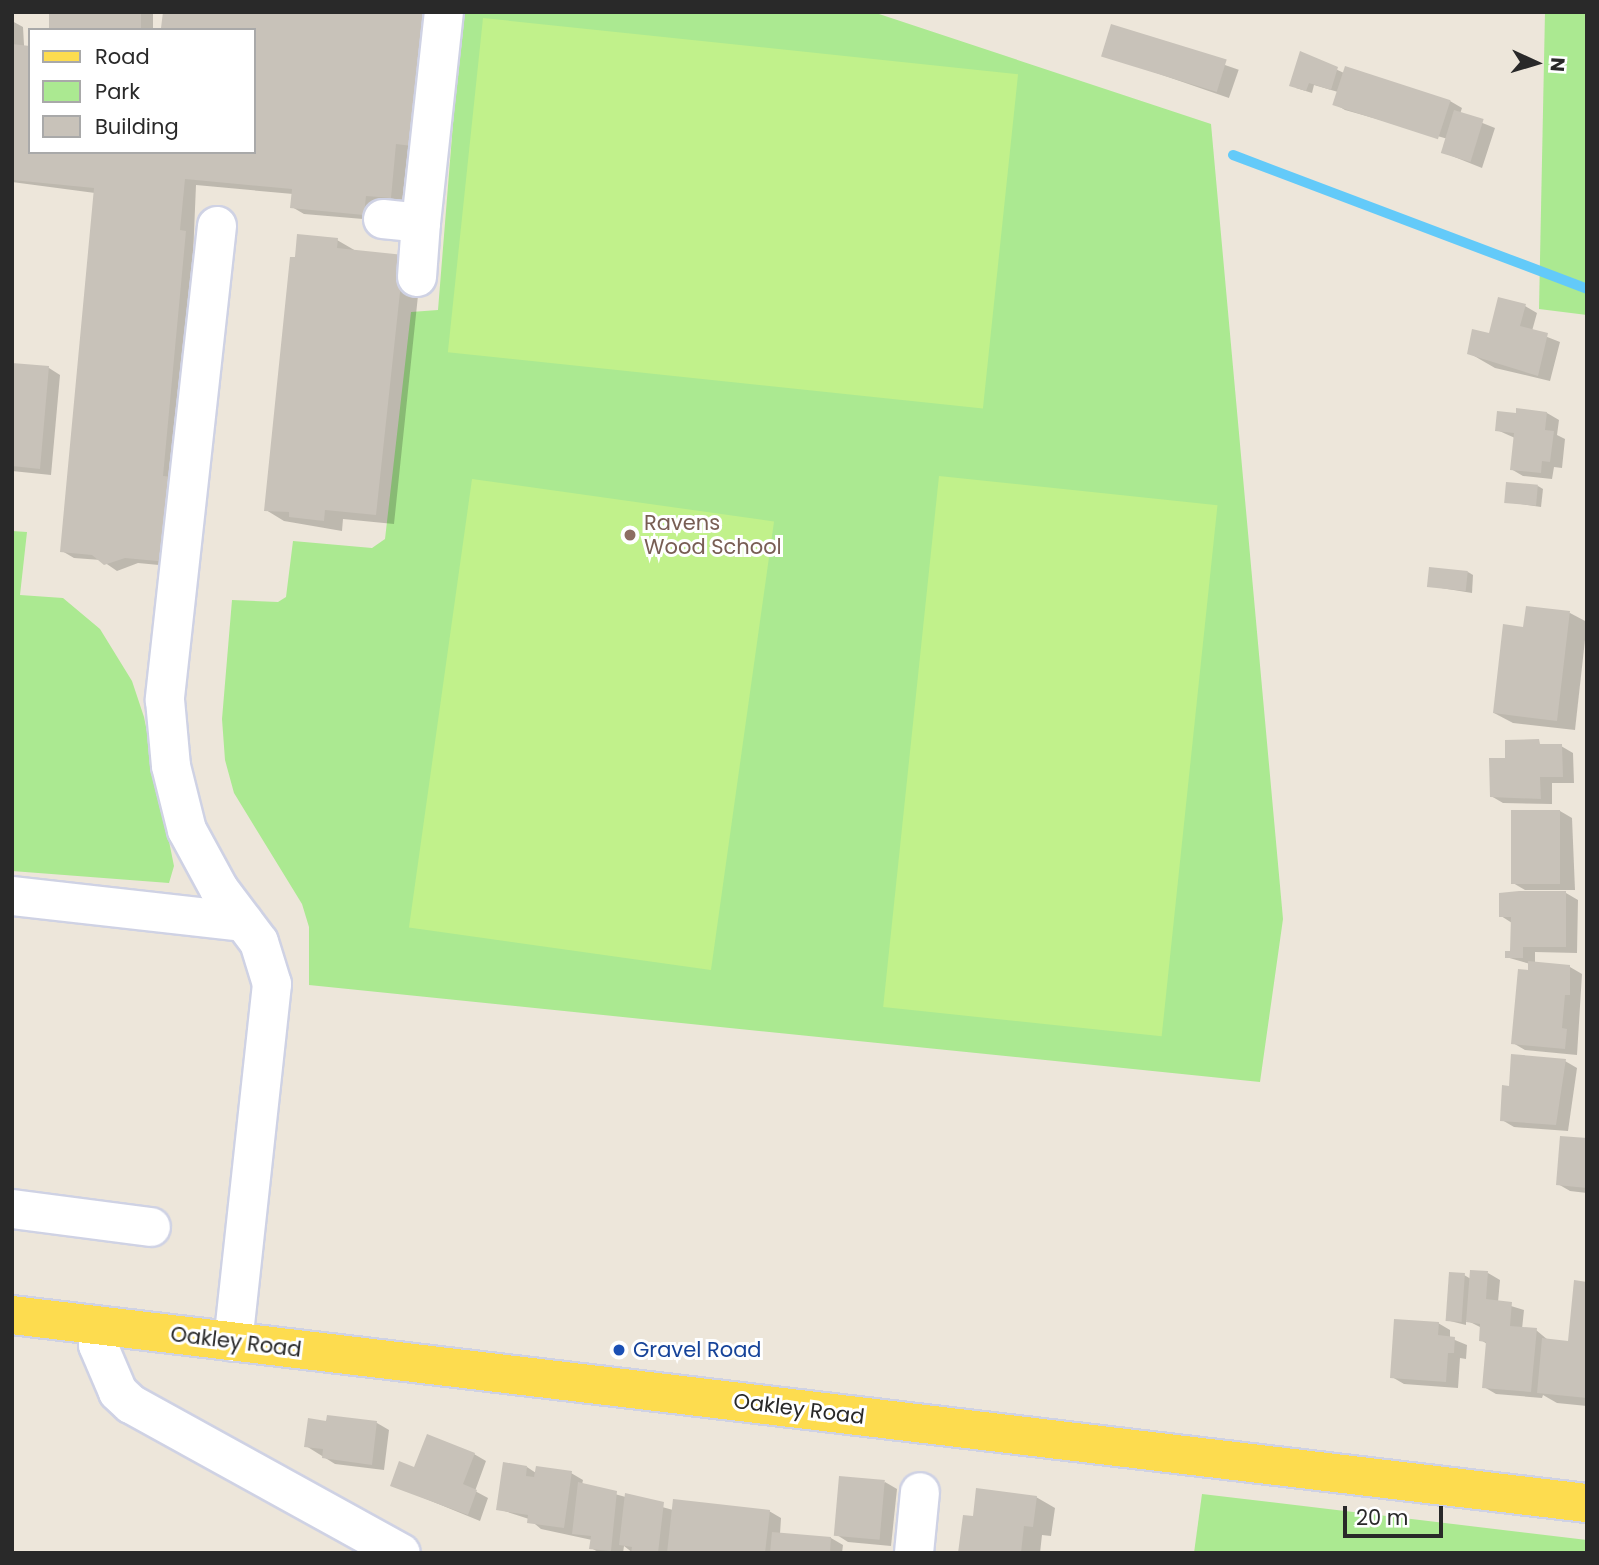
<!DOCTYPE html>
<style>
body{margin:0}
#map{position:relative;width:1599px;height:1565px;overflow:hidden;background:#ede6da;font-family:Poppins,sans-serif}
div>[style]{position:absolute}
.green>*{inset:0;background:#abe991}
.pitch>*{inset:0;background:#c1f18b;transform-origin:0 0}
.shadow>*{inset:0;background:#0003;transform-origin:0 0}
.stream>*{height:10px;margin:-5px;padding:0 5px;transform-origin:5px;border-radius:5px;background:#63caf9}
.building>*{inset:0;background:#c8c2b9;transform-origin:0 0}
.roads{filter:drop-shadow(2px 0 #cfd2e4) drop-shadow(-2px 0 #cfd2e4) drop-shadow(0 2px #cfd2e4) drop-shadow(0 -2px #cfd2e4)}
.minor>*{height:38px;margin:-19px;padding:0 19px;transform-origin:19px;border-radius:19px;background:#fff}
.major>*{height:38px;margin:-19px;padding:0 19px;transform-origin:19px;border-radius:19px;background:#fddc4f}
.dots>*{width:19px;height:19px;translate:-50% -50%;box-sizing:border-box;border:4px solid #fff;border-radius:50%}
span{translate:-50% -50%;white-space:nowrap;text-align:center;line-height:1.15;-webkit-text-stroke:6px #fff;paint-order:stroke}
.education-label{font-size:21px;color:#785e54}
.left{translate:0 -50%;text-align:left}
.street-label{font-size:21px;color:#292929}
.transit-label{font-size:21px;color:#164399}
.frame{position:absolute;inset:0;border:14px solid #292929;pointer-events:none}
.legend{position:absolute;left:28px;top:28px;width:228px;height:126px;box-sizing:border-box;background:#fff;border:2px solid #a9a9a9;margin:0;padding:9px 12px;list-style:none;font-size:21px;color:#292929}
.legend li{display:flex;align-items:center;gap:14px;height:35px}
.legend b{width:35px;border:2px solid #a9a9a9}
.north{position:absolute;left:1501px;top:28px;width:70px;height:70px;-webkit-text-stroke:5px #fff;paint-order:stroke;rotate:94deg;font-size:19px;font-weight:700;line-height:28px;text-align:center;color:#292929}
.north::after{content:'';display:block;margin:auto;width:24px;height:32px;background:#292929;clip-path:polygon(50% 0,100% 100%,50% 72%,0 100%)}
.scale{position:absolute;left:1343px;top:1506px;width:100px;height:32px;box-sizing:border-box;border:4px solid #292929;border-top:0;padding-left:9px;font-size:21px;line-height:24px;white-space:nowrap;color:#292929;-webkit-text-stroke:5px #fff;paint-order:stroke}
</style>
<div id="map">
<div class="green">
<i style="clip-path:polygon(462px 12px,873px 12px,1211px 124px,1283px 919px,1260px 1082px,309px 985px,309px 927px,302px 904px,234px 793px,225px 760px,222px 719px,232px 600px,278px 602px,286px 597px,293px 541px,372px 548px,385px 539px,411px 312px,438px 310px)"></i>
<i style="clip-path:polygon(1545px 12px,1587px 12px,1587px 315px,1539px 309px)"></i>
<i style="clip-path:polygon(12px 531px,27px 532px,20px 595px,63px 598px,100px 629px,132px 681px,144px 717px,174px 866px,169px 883px,12px 871px)"></i>
<i style="clip-path:polygon(1202px 1494px,1587px 1540px,1587px 1553px,1194px 1553px)"></i>
</div>
<div class="pitch">
<i style="left:483px;top:18px;width:538px;height:336px;rotate:6deg"></i>
<i style="left:939px;top:476px;width:280px;height:534px;rotate:6deg"></i>
<i style="left:472px;top:479px;width:305px;height:453px;rotate:8deg"></i>
</div>
<div class="shadow">
<i style="left:50px;top:12px;width:103px;height:18px"></i>
<i style="clip-path:polygon(428px 12px,423px 151px,408px 150px,402px 204px,375px 220px,304px 214px,292px 207px,293px 194px,196px 185px,180px 567px,138px 563px,117px 571px,101px 560px,74px 558px,62px 551px,95px 193px,12px 182px,12px 21px,23px 27px,30px 152px,254px 152px,254px 30px)"></i>
<i style="left:1112px;top:26px;width:134px;height:30px;rotate:19deg"></i>
<i style="clip-path:polygon(1301px 53px,1344px 73px,1450px 101px,1462px 108px,1460px 114px,1495px 128px,1482px 168px,1442px 152px,1448px 139px,1345px 110px,1335px 104px,1338px 92px,1314px 85px,1312px 93px,1296px 88px)"></i>
<i style="clip-path:polygon(337px 240px,356px 251px,421px 267px,394px 524px,343px 519px,342px 531px,284px 521px,266px 510px)"></i>
<i style="clip-path:polygon(1525px 306px,1537px 313px,1532px 331px,1560px 342px,1550px 381px,1495px 368px,1469px 353px)"></i>
<i style="clip-path:polygon(12px 365px,49px 368px,60px 375px,51px 475px,12px 471px)"></i>
<i style="clip-path:polygon(1499px 413px,1547px 413px,1559px 420px,1557px 435px,1565px 439px,1562px 468px,1554px 467px,1552px 479px,1523px 476px,1511px 469px,1515px 438px,1497px 430px)"></i>
<i style="clip-path:polygon(1538px 486px,1543px 489px,1541px 507px,1506px 502px)"></i>
<i style="clip-path:polygon(1468px 572px,1473px 575px,1472px 593px,1429px 586px)"></i>
<i style="clip-path:polygon(1570px 613px,1587px 622px,1575px 730px,1513px 723px,1494px 713px,1525px 629px)"></i>
<i style="clip-path:polygon(1561px 746px,1573px 753px,1574px 783px,1552px 783px,1552px 804px,1503px 803px,1491px 796px,1507px 760px)"></i>
<i style="clip-path:polygon(1560px 811px,1572px 818px,1575px 890px,1525px 890px,1513px 883px)"></i>
<i style="clip-path:polygon(1566px 893px,1578px 900px,1577px 953px,1535px 952px,1535px 963px,1570px 967px,1582px 974px,1577px 1055px,1525px 1050px,1513px 1043px,1530px 964px,1506px 957px,1512px 953px,1512px 923px,1501px 916px)"></i>
<i style="clip-path:polygon(1565px 1061px,1577px 1068px,1568px 1131px,1514px 1127px,1502px 1120px,1510px 1088px)"></i>
<i style="clip-path:polygon(1587px 1140px,1587px 1193px,1570px 1191px,1558px 1184px)"></i>
<i style="clip-path:polygon(1488px 1273px,1500px 1280px,1498px 1302px,1524px 1310px,1522px 1329px,1536px 1330px,1548px 1340px,1570px 1342px,1587px 1283px,1587px 1406px,1557px 1403px,1543px 1395px,1542px 1398px,1496px 1394px,1484px 1387px,1487px 1344px,1481px 1340px,1482px 1328px,1466px 1320px,1466px 1325px,1446px 1320px,1464px 1275px,1471px 1279px)"></i>
<i style="clip-path:polygon(1438px 1323px,1450px 1330px,1450px 1338px,1467px 1345px,1466px 1359px,1460px 1358px,1458px 1388px,1404px 1384px,1392px 1377px)"></i>
<i style="clip-path:polygon(329px 1417px,377px 1423px,389px 1430px,384px 1470px,335px 1464px,306px 1446px)"></i>
<i style="clip-path:polygon(474px 1454px,486px 1461px,475px 1491px,488px 1498px,480px 1521px,392px 1485px,416px 1470px)"></i>
<i style="clip-path:polygon(527px 1467px,536px 1473px,571px 1473px,583px 1480px,582px 1485px,673px 1510px,769px 1511px,781px 1518px,780px 1534px,831px 1538px,843px 1545px,842px 1553px,633px 1553px,624px 1546px,623px 1553px,600px 1553px,591px 1548px,592px 1540px,541px 1529px,529px 1519px,498px 1509px)"></i>
<i style="clip-path:polygon(885px 1482px,897px 1489px,891px 1546px,848px 1542px,837px 1535px)"></i>
<i style="clip-path:polygon(1036px 1497px,1055px 1508px,1051px 1536px,1042px 1535px,1040px 1553px,960px 1553px,974px 1517px)"></i>
</div>
<div class="stream">
<i style="left:1233px;top:155px;width:379px;rotate:20.7deg"></i>
</div>
<div class="building">
<i style="left:49px;top:12px;width:92px;height:18px"></i>
<i style="clip-path:polygon(163px 12px,427px 12px,412px 146px,396px 144px,391px 198px,366px 196px,364px 215px,290px 208px,292px 189px,185px 179px,180px 230px,186px 231px,163px 476px,176px 477px,168px 562px,125px 558px,104px 565px,92px 555px,60px 552px,94px 188px,12px 180px,12px 44px,30px 46px,30px 152px,254px 152px,254px 30px,168px 30px,161px 28px)"></i>
<i style="left:1111px;top:24px;width:121px;height:34px;rotate:17deg"></i>
<i style="clip-path:polygon(1300px 51px,1338px 67px,1331px 90px,1309px 83px,1306px 91px,1289px 86px)"></i>
<i style="left:1345px;top:66px;width:111px;height:41px;rotate:18deg"></i>
<i style="left:1454px;top:110px;width:31px;height:45px;rotate:17deg"></i>
<i style="clip-path:polygon(297px 234px,338px 238px,337px 248px,404px 255px,376px 515px,325px 510px,324px 521px,289px 517px,289px 512px,264px 511px,290px 257px,295px 257px)"></i>
<i style="clip-path:polygon(1498px 297px,1526px 304px,1520px 326px,1548px 333px,1538px 376px,1467px 354px,1472px 329px,1489px 333px)"></i>
<i style="clip-path:polygon(12px 363px,49px 366px,40px 469px,12px 466px)"></i>
<i style="clip-path:polygon(1516px 408px,1547px 412px,1545px 430px,1554px 431px,1550px 462px,1542px 461px,1541px 473px,1510px 470px,1514px 433px,1495px 431px,1497px 411px,1516px 413px)"></i>
<i style="left:1506px;top:482px;width:32px;height:21px;rotate:5deg"></i>
<i style="left:1429px;top:567px;width:39px;height:20px;rotate:6deg"></i>
<i style="clip-path:polygon(1526px 606px,1570px 611px,1557px 721px,1493px 713px,1503px 624px,1523px 627px)"></i>
<i style="clip-path:polygon(1539px 739px,1540px 744px,1562px 744px,1563px 777px,1540px 777px,1541px 799px,1490px 797px,1489px 758px,1505px 758px,1505px 740px)"></i>
<i style="left:1511px;top:810px;width:49px;height:74px"></i>
<i style="clip-path:polygon(1519px 891px,1566px 891px,1566px 947px,1523px 947px,1523px 958px,1505px 958px,1505px 951px,1510px 951px,1511px 917px,1499px 917px,1499px 893px)"></i>
<i style="clip-path:polygon(1528px 961px,1570px 965px,1570px 995px,1565px 995px,1562px 1028px,1567px 1029px,1565px 1049px,1511px 1044px,1518px 969px,1528px 970px)"></i>
<i style="clip-path:polygon(1511px 1054px,1566px 1059px,1556px 1125px,1500px 1121px,1502px 1085px,1509px 1086px)"></i>
<i style="clip-path:polygon(1560px 1136px,1587px 1138px,1587px 1188px,1556px 1185px)"></i>
<i style="clip-path:polygon(1470px 1270px,1488px 1271px,1486px 1299px,1512px 1302px,1510px 1326px,1537px 1328px,1531px 1392px,1482px 1388px,1486px 1342px,1479px 1341px,1480px 1324px,1466px 1322px)"></i>
<i style="left:1449px;top:1272px;width:16px;height:49px;rotate:4deg"></i>
<i style="clip-path:polygon(1574px 1280px,1587px 1282px,1587px 1398px,1537px 1393px,1542px 1338px,1568px 1341px)"></i>
<i style="clip-path:polygon(1394px 1319px,1439px 1322px,1438px 1335px,1455px 1337px,1454px 1353px,1448px 1353px,1446px 1382px,1390px 1378px)"></i>
<i style="clip-path:polygon(327px 1415px,377px 1421px,372px 1465px,322px 1458px,323px 1449px,304px 1447px,308px 1418px,326px 1421px)"></i>
<i style="clip-path:polygon(427px 1434px,475px 1453px,463px 1484px,477px 1490px,468px 1515px,390px 1486px,399px 1461px,414px 1467px)"></i>
<i style="clip-path:polygon(503px 1462px,527px 1466px,526px 1476px,534px 1477px,536px 1466px,572px 1471px,564px 1528px,527px 1523px,528px 1515px,496px 1510px)"></i>
<i style="left:839px;top:1476px;width:46px;height:60px;rotate:5deg"></i>
<i style="clip-path:polygon(578px 1482px,617px 1491px,611px 1551px,589px 1549px,591px 1536px,572px 1534px)"></i>
<i style="clip-path:polygon(976px 1488px,1037px 1496px,1033px 1527px,1024px 1526px,1021px 1553px,958px 1553px,963px 1515px,973px 1516px)"></i>
<i style="clip-path:polygon(625px 1493px,664px 1502px,658px 1553px,631px 1553px,632px 1547px,619px 1545px)"></i>
<i style="clip-path:polygon(673px 1499px,770px 1510px,765px 1553px,667px 1553px)"></i>
<i style="clip-path:polygon(772px 1532px,831px 1537px,830px 1553px,770px 1553px)"></i>
</div>
<div class="roads">
<div class="minor">
<i style="left:383px;top:219px;width:38px;rotate:6deg"></i>
<i style="left:421px;top:223px;width:212px;rotate:-83.8deg"></i>
<i style="left:217px;top:226px;width:477px;rotate:96.3deg"></i>
<i style="left:165px;top:700px;width:66px;rotate:84.8deg"></i>
<i style="left:171px;top:766px;width:66px;rotate:76deg"></i>
<i style="left:187px;top:830px;width:67px;rotate:61.5deg"></i>
<i style="left:219px;top:889px;width:66px;rotate:53deg"></i>
<i style="left:259px;top:942px;width:44px;rotate:72.8deg"></i>
<i style="left:272px;top:984px;width:360px;rotate:96.2deg"></i>
<i style="left:417px;top:277px;width:54px;rotate:-85.8deg"></i>
<i style="left:12px;top:896px;width:233px;rotate:6.4deg"></i>
<i style="left:12px;top:1209px;width:140px;rotate:7.4deg"></i>
<i style="left:101px;top:1326px;width:19px;rotate:99deg"></i>
<i style="left:98px;top:1345px;width:51px;rotate:66.9deg"></i>
<i style="left:118px;top:1392px;width:18px;rotate:43deg"></i>
<i style="left:131px;top:1404px;width:308px;rotate:28.9deg"></i>
<i style="left:914px;top:1553px;width:61px;rotate:-84.4deg"></i>
</div>
<div class="major">
<i style="left:12px;top:1315px;width:1586px;rotate:6.81deg"></i>
</div>
</div>
<div class="dots">
<i style="left:630px;top:535px;background:#8d6e63"></i>
<i style="left:619px;top:1350px;background:#1a4fb4"></i>
</div>
<div class="education-label">
<span class="left" style="left:644px;top:535px">Ravens<br>Wood School</span>
</div>
<div class="street-label">
<span style="left:236px;top:1342px;rotate:7deg">Oakley Road</span>
<span style="left:799px;top:1409px;rotate:7deg">Oakley Road</span>
</div>
<div class="transit-label">
<span class="left" style="left:633px;top:1350px">Gravel Road</span>
</div>
<div class="frame"></div>
<ul class="legend">
<li><b style="height:9px;background:#fddc4f"></b>Road</li>
<li><b style="height:19px;background:#abe991"></b>Park</li>
<li><b style="height:19px;background:#c8c2b9"></b>Building</li>
</ul>
<div class="north">N</div>
<div class="scale">20 m</div>
</div>
